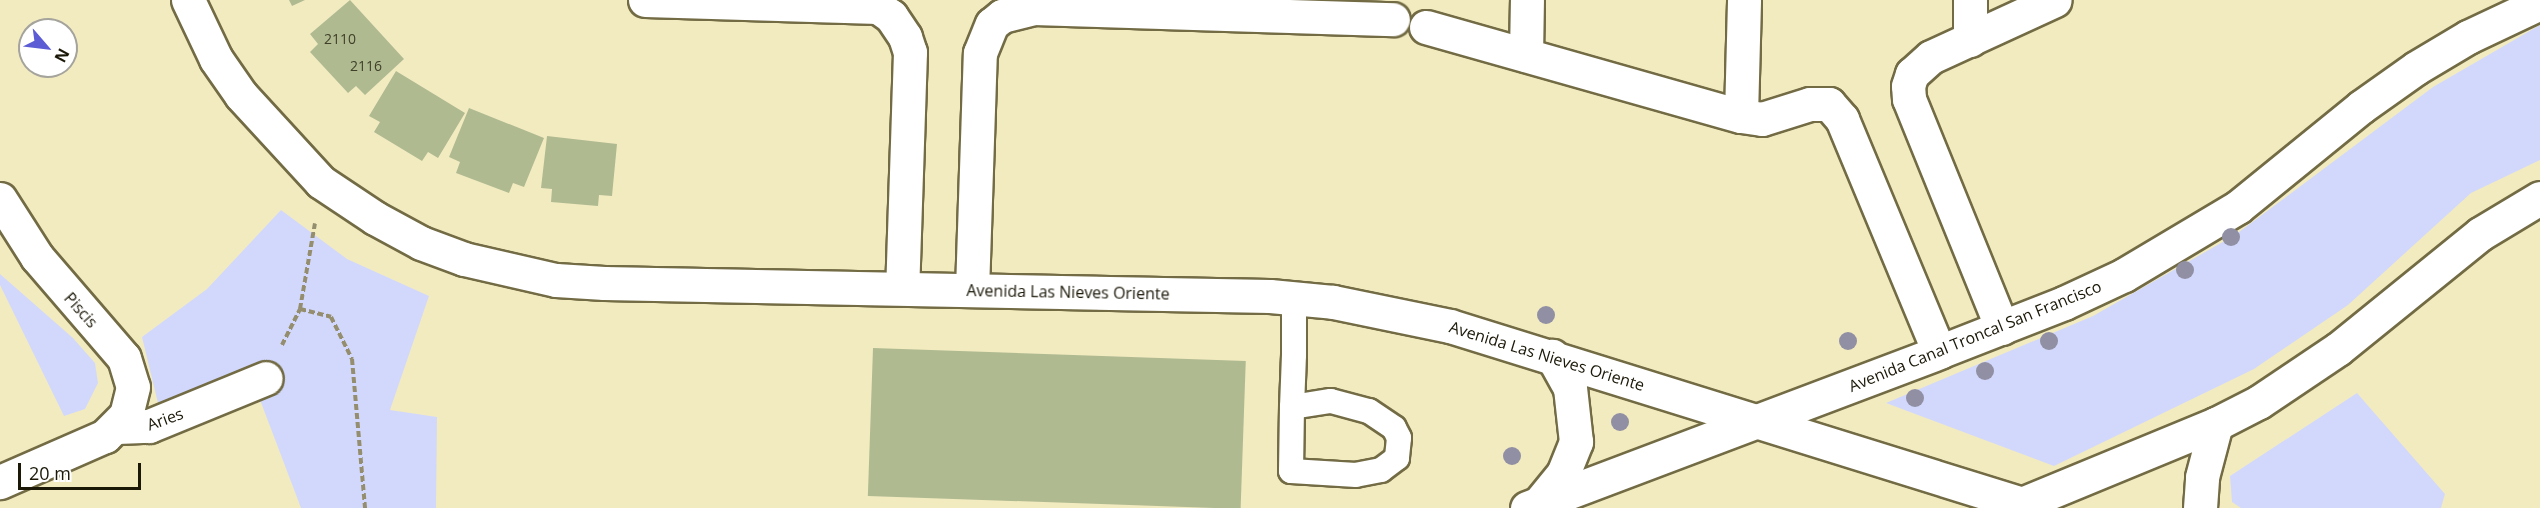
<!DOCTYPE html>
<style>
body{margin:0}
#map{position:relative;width:2540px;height:508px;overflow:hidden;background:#f3ebc0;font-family:"Open Sans",sans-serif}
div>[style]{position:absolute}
.green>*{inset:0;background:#d2d8fc}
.building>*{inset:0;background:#b0ba91;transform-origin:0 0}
.path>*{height:4px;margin-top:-2px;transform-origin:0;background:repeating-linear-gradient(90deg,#948e6f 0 6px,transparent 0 9px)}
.roads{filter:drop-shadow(2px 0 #726b44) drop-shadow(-2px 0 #726b44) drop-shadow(0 2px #726b44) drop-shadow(0 -2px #726b44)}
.service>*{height:24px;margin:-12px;padding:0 12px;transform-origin:12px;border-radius:12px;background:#fff}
.minor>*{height:33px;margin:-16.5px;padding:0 16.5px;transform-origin:16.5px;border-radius:16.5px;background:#fff}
.tertiary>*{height:33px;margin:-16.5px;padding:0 16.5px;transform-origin:16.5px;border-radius:16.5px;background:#fff}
.trees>*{width:18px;height:18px;margin:-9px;border-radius:50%;background:#918fa3}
span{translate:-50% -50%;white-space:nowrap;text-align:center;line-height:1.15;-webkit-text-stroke:4.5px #fff;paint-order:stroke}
.number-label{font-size:14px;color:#40402a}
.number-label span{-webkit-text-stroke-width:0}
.street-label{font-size:16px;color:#1b1808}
.north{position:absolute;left:18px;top:18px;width:60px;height:60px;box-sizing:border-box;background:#fff;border:2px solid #a4a39c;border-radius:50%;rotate:118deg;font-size:16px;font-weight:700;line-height:24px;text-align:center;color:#1b1808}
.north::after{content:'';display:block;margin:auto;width:21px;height:27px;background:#5c5dd5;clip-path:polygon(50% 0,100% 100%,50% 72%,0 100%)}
.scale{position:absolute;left:18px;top:463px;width:123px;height:27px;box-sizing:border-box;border:3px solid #1b1808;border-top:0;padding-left:8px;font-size:18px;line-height:21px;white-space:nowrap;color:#1b1808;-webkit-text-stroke:4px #fff;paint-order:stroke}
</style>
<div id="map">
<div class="green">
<i style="clip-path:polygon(2540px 25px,2540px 160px,2471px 193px,2348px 305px,2254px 369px,2054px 466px,1886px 403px,2093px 316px,2235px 235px,2433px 87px)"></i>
<i style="clip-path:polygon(281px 210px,347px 259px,429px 296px,390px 410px,437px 417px,436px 508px,301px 508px,257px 392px,164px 428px,142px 337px,207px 289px)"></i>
<i style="clip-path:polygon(0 274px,73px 338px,95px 363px,98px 383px,85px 409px,64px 416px,0 285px)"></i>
<i style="clip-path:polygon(2357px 393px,2445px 494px,2441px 508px,2241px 508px,2232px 502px,2230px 476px)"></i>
</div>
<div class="building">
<i style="clip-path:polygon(289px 0,305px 0,292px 6px)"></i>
<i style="clip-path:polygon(350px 0,404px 59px,365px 95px,356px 86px,348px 93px,310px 52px,318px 44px,310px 34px)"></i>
<i style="clip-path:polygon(396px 71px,465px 113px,438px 158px,428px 152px,422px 161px,374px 132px,380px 122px,369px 116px)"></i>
<i style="clip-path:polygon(469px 108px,544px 138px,524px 187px,513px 183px,509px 193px,456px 173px,460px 162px,449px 157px)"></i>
<i style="clip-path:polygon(547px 136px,617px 144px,612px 196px,599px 195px,598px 206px,551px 202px,552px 189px,541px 188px)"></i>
<i style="left:873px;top:348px;width:373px;height:148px;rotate:2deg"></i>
</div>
<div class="path">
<i style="left:300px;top:309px;width:32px;rotate:14deg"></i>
<i style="left:331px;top:317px;width:47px;rotate:63.4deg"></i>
<i style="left:352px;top:359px;width:150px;rotate:85deg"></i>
<i style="left:282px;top:345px;width:40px;rotate:-63.4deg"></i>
<i style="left:300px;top:309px;width:87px;rotate:-80.1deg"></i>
</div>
<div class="roads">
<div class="service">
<i style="left:1292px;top:407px;width:39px;rotate:-9deg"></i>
<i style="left:1331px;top:401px;width:39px;rotate:15deg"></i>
<i style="left:1369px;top:411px;width:30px;rotate:34deg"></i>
<i style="left:1394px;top:428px;width:11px;rotate:63deg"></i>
<i style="left:1399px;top:438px;width:20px;rotate:96deg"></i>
<i style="left:1397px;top:458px;width:20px;rotate:143deg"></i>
<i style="left:1381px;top:470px;width:25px;rotate:169deg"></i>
<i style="left:1356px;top:475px;width:65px;rotate:-176.5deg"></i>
<i style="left:1291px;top:471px;width:64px;rotate:-89.1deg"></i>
<i style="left:1292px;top:407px;width:52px;rotate:-87.8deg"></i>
<i style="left:1294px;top:355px;width:56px;rotate:-90deg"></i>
</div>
<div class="minor">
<i style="left:645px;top:0;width:233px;rotate:1.7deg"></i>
<i style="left:878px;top:7px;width:16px;rotate:35deg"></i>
<i style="left:891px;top:16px;width:25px;rotate:56deg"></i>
<i style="left:905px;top:37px;width:16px;rotate:72deg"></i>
<i style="left:910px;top:52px;width:236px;rotate:91.9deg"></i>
<i style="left:1426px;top:27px;width:327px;rotate:15.8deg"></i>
<i style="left:1741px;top:116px;width:21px;rotate:8deg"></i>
<i style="left:1762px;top:119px;width:50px;rotate:-17.4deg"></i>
<i style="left:1810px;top:104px;width:19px"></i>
<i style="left:1829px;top:104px;width:20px;rotate:49deg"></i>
<i style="left:1842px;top:119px;width:252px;rotate:67.4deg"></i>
<i style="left:1970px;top:40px;width:40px;rotate:-90deg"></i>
<i style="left:1526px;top:55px;width:55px;rotate:-89deg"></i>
<i style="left:1741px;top:116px;width:116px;rotate:-88.5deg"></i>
<i style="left:0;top:199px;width:69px;rotate:57.5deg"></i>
<i style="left:37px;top:257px;width:133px;rotate:49.3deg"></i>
<i style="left:124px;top:358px;width:30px;rotate:73deg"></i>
<i style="left:133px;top:387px;width:29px;rotate:104deg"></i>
<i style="left:126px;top:415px;width:30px;rotate:135deg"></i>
<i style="left:105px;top:436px;width:115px;rotate:156.3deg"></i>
<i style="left:972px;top:290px;width:237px;rotate:-88.1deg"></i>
<i style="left:980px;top:53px;width:31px;rotate:-68deg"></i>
<i style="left:992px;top:24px;width:13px;rotate:-39deg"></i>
<i style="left:1002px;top:16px;width:33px;rotate:-14deg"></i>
<i style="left:1034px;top:8px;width:359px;rotate:1.8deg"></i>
<i style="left:2002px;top:328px;width:247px;rotate:-112.1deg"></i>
<i style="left:1909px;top:99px;width:13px;rotate:-94deg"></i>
<i style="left:1908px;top:86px;width:13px;rotate:-72deg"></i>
<i style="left:1912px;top:74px;width:25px;rotate:-42deg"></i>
<i style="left:1931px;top:57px;width:136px;rotate:-24.7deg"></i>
<i style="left:117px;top:427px;width:32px;rotate:-2deg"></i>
<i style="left:149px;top:426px;width:126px;rotate:-22.3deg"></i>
</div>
<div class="tertiary">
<i style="left:188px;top:0;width:65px;rotate:64.6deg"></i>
<i style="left:216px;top:59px;width:44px;rotate:55.2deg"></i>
<i style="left:241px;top:95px;width:118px;rotate:47.4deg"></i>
<i style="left:321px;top:182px;width:65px;rotate:33.7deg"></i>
<i style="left:375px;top:218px;width:52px;rotate:28.5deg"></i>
<i style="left:421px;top:243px;width:46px;rotate:20.4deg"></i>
<i style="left:464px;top:259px;width:94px;rotate:12.9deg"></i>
<i style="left:556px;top:280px;width:48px;rotate:3.6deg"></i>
<i style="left:604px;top:283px;width:666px;rotate:1.12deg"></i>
<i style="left:1270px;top:296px;width:63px;rotate:5.4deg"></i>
<i style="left:1333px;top:302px;width:119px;rotate:11.6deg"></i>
<i style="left:1450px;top:326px;width:613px;rotate:17.28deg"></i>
<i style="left:1540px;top:502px;width:36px;rotate:-51deg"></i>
<i style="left:1563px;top:474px;width:35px;rotate:-68deg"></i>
<i style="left:1576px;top:442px;width:54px;rotate:-96.3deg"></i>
<i style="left:1570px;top:388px;width:37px;rotate:-119deg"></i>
<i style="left:1527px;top:508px;width:441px;rotate:-20.7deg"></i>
<i style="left:1939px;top:352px;width:134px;rotate:-21.4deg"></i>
<i style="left:2064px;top:303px;width:66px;rotate:-25deg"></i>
<i style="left:2124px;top:275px;width:133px;rotate:-30.8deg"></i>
<i style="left:2238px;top:207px;width:159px;rotate:-39.1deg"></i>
<i style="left:2361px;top:107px;width:67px;rotate:-35.3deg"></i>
<i style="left:2416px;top:68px;width:61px;rotate:-30.8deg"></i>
<i style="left:2468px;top:37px;width:80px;rotate:-25.3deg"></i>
<i style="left:2012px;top:508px;width:221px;rotate:-22.4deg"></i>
<i style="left:2216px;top:424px;width:48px;rotate:-27.1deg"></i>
<i style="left:2259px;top:402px;width:95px;rotate:-33.9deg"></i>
<i style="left:2338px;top:349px;width:183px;rotate:-39deg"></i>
<i style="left:2480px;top:234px;width:70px;rotate:-31deg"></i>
<i style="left:2200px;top:508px;width:31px;rotate:-86deg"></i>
<i style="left:2202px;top:477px;width:55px;rotate:-75.2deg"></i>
</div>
</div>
<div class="trees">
<i style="left:2231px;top:237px"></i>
<i style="left:2185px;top:270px"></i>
<i style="left:1546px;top:315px"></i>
<i style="left:1848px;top:341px"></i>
<i style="left:2049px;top:341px"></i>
<i style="left:1985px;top:371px"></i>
<i style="left:1915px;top:398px"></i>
<i style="left:1620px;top:422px"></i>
<i style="left:1512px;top:456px"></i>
</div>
<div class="number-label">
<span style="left:340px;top:39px">2110</span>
<span style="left:366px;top:66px">2116</span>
</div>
<div class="street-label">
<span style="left:1068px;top:292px;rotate:1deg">Avenida Las Nieves Oriente</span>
<span style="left:81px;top:310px;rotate:48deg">Piscis</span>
<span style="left:1975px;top:336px;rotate:-22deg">Avenida Canal Troncal San Francisco</span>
<span style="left:1547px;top:356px;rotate:17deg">Avenida Las Nieves Oriente</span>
<span style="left:165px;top:419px;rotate:-20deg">Aries</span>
</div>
<div class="north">N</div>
<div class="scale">20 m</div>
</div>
